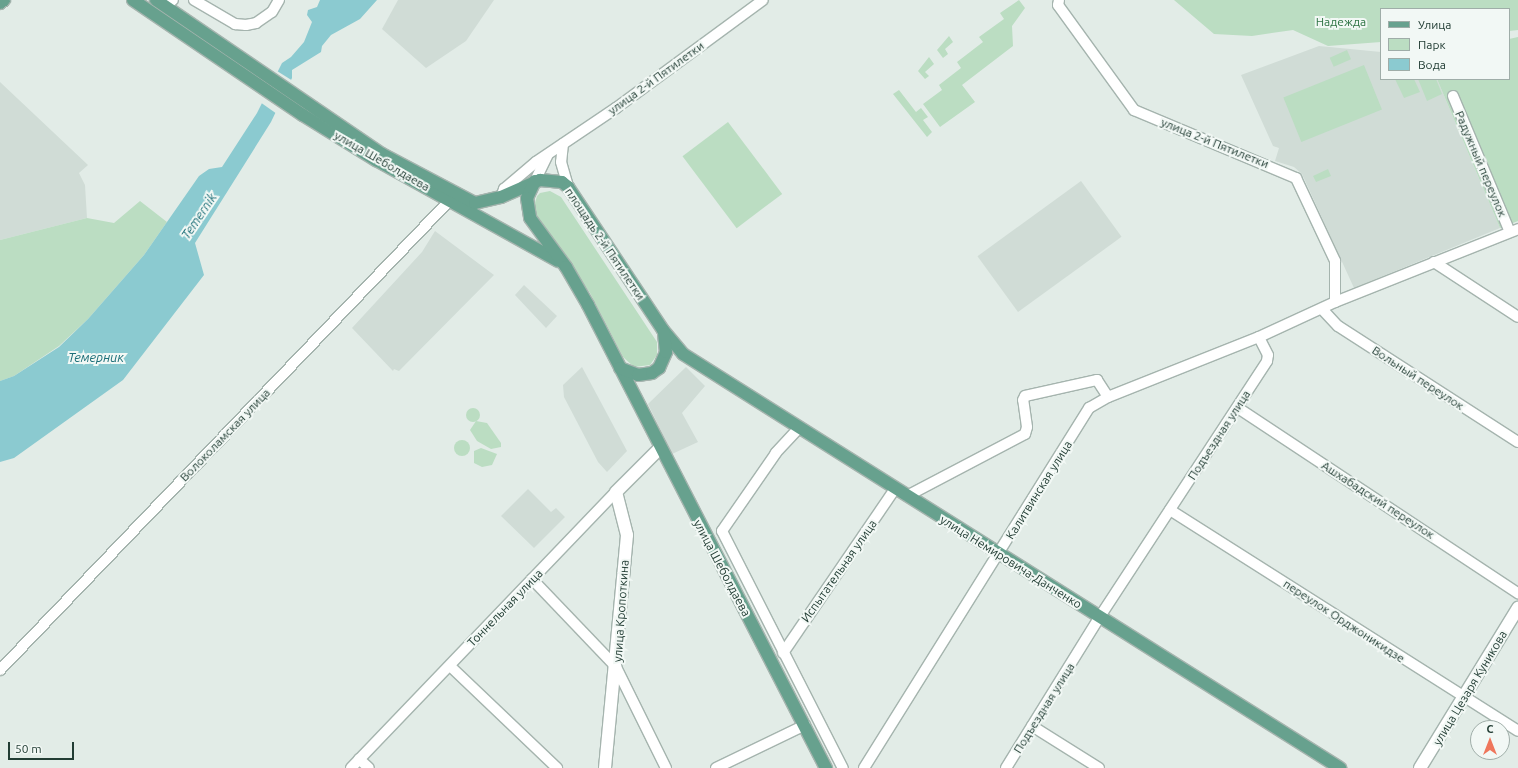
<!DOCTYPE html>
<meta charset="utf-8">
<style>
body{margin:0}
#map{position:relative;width:1518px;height:768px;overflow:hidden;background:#e2ece7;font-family:Ubuntu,sans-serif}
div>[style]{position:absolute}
.built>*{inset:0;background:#d0dcd6;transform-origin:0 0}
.green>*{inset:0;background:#bbddc2;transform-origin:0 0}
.round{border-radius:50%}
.water>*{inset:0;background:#8bcad0}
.pier>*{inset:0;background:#e2ece7}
.roads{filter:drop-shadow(1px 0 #a5b4ae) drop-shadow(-1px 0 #a5b4ae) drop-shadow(0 1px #a5b4ae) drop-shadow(0 -1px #a5b4ae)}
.street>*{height:10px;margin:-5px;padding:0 5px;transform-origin:5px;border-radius:5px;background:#fff}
.secondary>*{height:12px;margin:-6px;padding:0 6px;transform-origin:6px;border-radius:6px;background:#fff}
.primary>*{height:12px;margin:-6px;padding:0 6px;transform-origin:6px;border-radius:6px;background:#67a18e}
span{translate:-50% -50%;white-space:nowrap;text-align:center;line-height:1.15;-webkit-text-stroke:4px #f2f8f5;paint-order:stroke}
.park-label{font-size:12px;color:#2d7343}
.street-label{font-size:12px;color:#223d34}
.water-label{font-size:13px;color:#1d6f78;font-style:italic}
.legend{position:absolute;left:1380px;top:8px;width:130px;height:72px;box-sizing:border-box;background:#f2f8f5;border:1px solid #9fada8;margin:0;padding:5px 7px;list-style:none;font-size:12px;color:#223d34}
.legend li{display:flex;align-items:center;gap:8px;height:20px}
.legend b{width:20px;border:1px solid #9fada8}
.north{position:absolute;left:1470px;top:720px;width:40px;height:40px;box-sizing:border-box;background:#f2f8f5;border:1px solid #9fada8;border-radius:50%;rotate:0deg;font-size:11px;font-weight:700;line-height:16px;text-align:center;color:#223d34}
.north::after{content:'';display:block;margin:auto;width:14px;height:18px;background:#ef765c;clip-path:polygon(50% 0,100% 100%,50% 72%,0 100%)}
.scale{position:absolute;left:8px;top:742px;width:66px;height:18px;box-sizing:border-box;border:2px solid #223d34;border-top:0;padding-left:5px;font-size:12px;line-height:14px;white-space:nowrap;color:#223d34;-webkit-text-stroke:3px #f2f8f5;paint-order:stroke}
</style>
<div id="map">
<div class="built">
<i style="clip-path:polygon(398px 0,494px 0,466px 41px,426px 68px,382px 29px)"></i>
<i style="clip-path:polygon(1319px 46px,1381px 52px,1381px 79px,1437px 79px,1500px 228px,1354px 288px,1302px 174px,1294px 167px,1275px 161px,1279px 148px,1273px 146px,1241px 75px)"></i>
<i style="clip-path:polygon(0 82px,88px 165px,79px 173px,85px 185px,87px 218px,0 240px)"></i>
<i style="left:1081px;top:181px;width:69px;height:128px;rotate:54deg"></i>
<i style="clip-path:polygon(435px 231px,494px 275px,399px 371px,394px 369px,393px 371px,352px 328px,422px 252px)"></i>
<i style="clip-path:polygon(524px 285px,557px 316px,546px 328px,515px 295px)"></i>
<i style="clip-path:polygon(582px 367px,627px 451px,607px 472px,598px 462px,564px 397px,563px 385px)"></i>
<i style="clip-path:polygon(686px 367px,705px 386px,682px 413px,698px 442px,672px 454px,648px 404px)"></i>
<i style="clip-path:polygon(528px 489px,551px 512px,556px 508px,565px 517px,534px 548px,501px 516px)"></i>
</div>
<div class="green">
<i style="clip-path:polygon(1019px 0,1025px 8px,1012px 26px,1013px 46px,962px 85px,975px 102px,940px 127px,923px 104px,942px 90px,939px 85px,961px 68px,957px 62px,983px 42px,979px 37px,1004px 19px,1000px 13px)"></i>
<i style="clip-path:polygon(1174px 0,1518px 0,1518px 30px,1509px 31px,1509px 9px,1381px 9px,1381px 42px,1328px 46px,1293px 30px,1252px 36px,1214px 34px)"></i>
<i style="clip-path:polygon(949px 36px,953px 42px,945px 49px,948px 54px,943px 58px,937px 50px)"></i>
<i style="clip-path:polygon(1518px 37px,1518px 221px,1500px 228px,1437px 79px,1509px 79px,1509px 39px)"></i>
<i style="left:1347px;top:50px;width:10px;height:19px;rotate:66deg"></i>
<i style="clip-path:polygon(929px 57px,934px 64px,925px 72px,929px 76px,925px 79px,918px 71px)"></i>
<i style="left:1364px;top:65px;width:48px;height:87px;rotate:68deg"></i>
<i style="clip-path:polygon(1395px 79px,1414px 79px,1420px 92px,1404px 98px)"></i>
<i style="clip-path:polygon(1418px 79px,1436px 79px,1442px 94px,1427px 101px)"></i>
<i style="clip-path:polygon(899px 90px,916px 112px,921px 108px,928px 117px,923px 120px,932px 132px,927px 137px,893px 94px)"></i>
<i style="left:728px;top:122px;width:90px;height:57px;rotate:53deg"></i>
<i style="clip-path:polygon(1328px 169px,1331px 176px,1316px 182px,1313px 176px)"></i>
<i style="clip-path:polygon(550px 191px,561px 197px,657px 342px,657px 355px,650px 365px,634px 367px,623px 357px,590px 293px,536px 216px,534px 206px,537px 196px,540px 193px)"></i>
<i style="clip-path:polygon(140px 201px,167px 222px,144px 255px,88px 319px,59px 346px,14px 376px,0 381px,0 240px,87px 218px,114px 223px)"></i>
<i class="round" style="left:466px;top:408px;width:14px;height:14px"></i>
<i style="clip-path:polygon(476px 421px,487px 423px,501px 443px,501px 447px,491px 449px,477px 441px,470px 430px)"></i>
<i class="round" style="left:454px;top:440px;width:16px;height:16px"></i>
<i style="clip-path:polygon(481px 448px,497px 454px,492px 465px,482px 467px,474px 463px,474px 451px)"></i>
</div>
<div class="water">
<i style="clip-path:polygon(320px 0,377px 0,360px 19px,331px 35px,322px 46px,321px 52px,292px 70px,292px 78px,271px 122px,195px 243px,204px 275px,123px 380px,14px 458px,0 462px,0 381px,14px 376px,59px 347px,88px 319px,144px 255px,199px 176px,209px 169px,222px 167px,257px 113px,282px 63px,291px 57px,304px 42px,312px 22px,307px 15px,308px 10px,317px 7px)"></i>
</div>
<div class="pier">
<i style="clip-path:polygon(277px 71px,293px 81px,277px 114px,260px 102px)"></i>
</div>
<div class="roads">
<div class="street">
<i style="left:194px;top:0;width:48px;rotate:30.3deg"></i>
<i style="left:235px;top:24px;width:11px;rotate:5deg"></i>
<i style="left:246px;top:25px;width:10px;rotate:-11deg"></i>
<i style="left:256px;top:23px;width:19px;rotate:-35deg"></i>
<i style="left:272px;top:12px;width:14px;rotate:-60deg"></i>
<i style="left:1059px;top:0;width:5px;rotate:101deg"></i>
<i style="left:1058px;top:5px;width:130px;rotate:54.1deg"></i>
<i style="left:1134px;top:110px;width:176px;rotate:22.8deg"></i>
<i style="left:1296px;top:178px;width:92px;rotate:64.8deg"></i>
<i style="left:1335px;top:261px;width:41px;rotate:90deg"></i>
<i style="left:166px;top:6px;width:9px;rotate:-41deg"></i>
<i style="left:1453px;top:96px;width:147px;rotate:67.3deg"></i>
<i style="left:563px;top:144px;width:18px;rotate:96deg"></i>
<i style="left:561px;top:162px;width:26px;rotate:74deg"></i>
<i style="left:535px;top:181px;width:28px;rotate:-64deg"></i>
<i style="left:501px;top:197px;width:9px;rotate:-69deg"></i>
<i style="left:504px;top:189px;width:42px;rotate:-40.2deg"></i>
<i style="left:536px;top:162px;width:97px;rotate:-34deg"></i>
<i style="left:616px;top:108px;width:182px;rotate:-36.3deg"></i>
<i style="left:1434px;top:262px;width:100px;rotate:33.2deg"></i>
<i style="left:1322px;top:309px;width:23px;rotate:47deg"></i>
<i style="left:1338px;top:326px;width:214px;rotate:32.8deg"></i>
<i style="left:1238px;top:408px;width:336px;rotate:33.5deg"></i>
<i style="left:798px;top:429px;width:33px;rotate:133deg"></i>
<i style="left:776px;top:453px;width:95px;rotate:124.7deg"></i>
<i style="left:722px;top:531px;width:266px;rotate:63deg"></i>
<i style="left:907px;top:496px;width:133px;rotate:-27.7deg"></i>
<i style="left:1025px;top:434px;width:7px;rotate:-74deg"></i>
<i style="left:1027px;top:427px;width:27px;rotate:-98deg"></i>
<i style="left:1023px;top:400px;width:4px;rotate:-63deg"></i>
<i style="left:1025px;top:396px;width:74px;rotate:-12.5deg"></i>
<i style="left:1097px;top:380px;width:20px;rotate:57deg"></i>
<i style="left:1170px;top:510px;width:412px;rotate:32.4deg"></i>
<i style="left:532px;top:579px;width:122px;rotate:46.3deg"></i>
<i style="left:616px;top:667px;width:113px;rotate:63.7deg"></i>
<i style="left:783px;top:653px;width:199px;rotate:-55.7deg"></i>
<i style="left:450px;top:666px;width:148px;rotate:43.6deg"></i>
<i style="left:0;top:670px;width:651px;rotate:-46.25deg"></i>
<i style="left:1032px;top:726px;width:79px;rotate:32.1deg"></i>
<i style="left:359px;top:759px;width:13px;rotate:42deg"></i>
<i style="left:351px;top:768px;width:383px;rotate:-46.2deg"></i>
<i style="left:716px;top:768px;width:99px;rotate:-25.8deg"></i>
<i style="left:864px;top:768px;width:425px;rotate:-58deg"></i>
<i style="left:1089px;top:408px;width:22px;rotate:-30deg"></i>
<i style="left:1108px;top:397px;width:162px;rotate:-21.7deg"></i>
<i style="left:1006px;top:768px;width:176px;rotate:-58.2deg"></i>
<i style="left:1099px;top:618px;width:307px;rotate:-56.8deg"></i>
<i style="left:1267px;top:361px;width:6px;rotate:-81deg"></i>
<i style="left:1268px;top:355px;width:20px;rotate:-117deg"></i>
<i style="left:1259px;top:337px;width:84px;rotate:-24.7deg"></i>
<i style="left:1335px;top:302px;width:197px;rotate:-21.7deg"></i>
</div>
<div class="secondary">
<i style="left:605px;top:768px;width:234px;rotate:-84.6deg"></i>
<i style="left:627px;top:535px;width:44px;rotate:-104.3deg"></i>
<i style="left:616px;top:492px;width:62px;rotate:-45deg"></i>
<i style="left:1420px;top:768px;width:188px;rotate:-58.5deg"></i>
</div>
<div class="primary">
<i style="left:133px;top:0;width:205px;rotate:34.1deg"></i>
<i style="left:303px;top:115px;width:86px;rotate:31.7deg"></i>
<i style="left:376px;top:160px;width:208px;rotate:29deg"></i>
<i style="left:156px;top:0;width:273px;rotate:34.3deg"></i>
<i style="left:382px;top:154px;width:105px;rotate:27.8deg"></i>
<i style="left:475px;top:203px;width:27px;rotate:-13deg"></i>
<i style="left:501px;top:197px;width:43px;rotate:-23.6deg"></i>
<i style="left:540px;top:180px;width:22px;rotate:5deg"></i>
<i style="left:562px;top:182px;width:8px;rotate:40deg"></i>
<i style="left:568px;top:187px;width:172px;rotate:56.4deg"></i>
<i style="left:663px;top:330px;width:31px;rotate:50deg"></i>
<i style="left:683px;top:354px;width:777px;rotate:32.22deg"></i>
<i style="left:0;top:3px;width:5px;rotate:-37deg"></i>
<i style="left:535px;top:181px;width:19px;rotate:115deg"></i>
<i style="left:527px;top:198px;width:20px;rotate:81deg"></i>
<i style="left:530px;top:218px;width:61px;rotate:53.7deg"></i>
<i style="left:566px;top:267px;width:44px;rotate:59.9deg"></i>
<i style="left:588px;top:305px;width:521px;rotate:62.8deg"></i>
<i style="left:620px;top:368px;width:19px;rotate:21deg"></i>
<i style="left:638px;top:375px;width:14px;rotate:-8deg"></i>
<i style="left:652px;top:373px;width:9px;rotate:-36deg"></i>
<i style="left:659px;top:368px;width:17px;rotate:-66deg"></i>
<i style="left:666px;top:352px;width:18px;rotate:-96deg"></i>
</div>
</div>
<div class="park-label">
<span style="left:1341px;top:22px">Надежда</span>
</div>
<div class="street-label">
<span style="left:656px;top:78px;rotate:-36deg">улица 2-й Пятилетки</span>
<span style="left:1215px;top:143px;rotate:22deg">улица 2-й Пятилетки</span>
<span style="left:382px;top:161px;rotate:30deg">улица Шеболдаева</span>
<span style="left:1481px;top:164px;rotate:67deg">Радужный переулок</span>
<span style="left:605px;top:244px;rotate:56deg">площадь 2-й Пятилетки</span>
<span style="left:1418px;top:378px;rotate:33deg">Вольный переулок</span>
<span style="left:225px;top:435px;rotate:-46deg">Волоколамская улица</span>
<span style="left:1219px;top:435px;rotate:-57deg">Подъездная улица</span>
<span style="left:1039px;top:490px;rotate:-58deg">Калитвинская улица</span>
<span style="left:1378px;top:500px;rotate:33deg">Ашхабадский переулок</span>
<span style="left:1011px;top:562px;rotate:32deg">улица Немировича-Данченко</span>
<span style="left:722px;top:568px;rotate:62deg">улица Шеболдаева</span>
<span style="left:839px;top:571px;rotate:-55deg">Испытательная улица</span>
<span style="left:505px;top:608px;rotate:-46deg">Тоннельная улица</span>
<span style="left:621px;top:611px;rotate:-86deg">улица Кропоткина</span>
<span style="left:1344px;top:621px;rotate:33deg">переулок Орджоникидзе</span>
<span style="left:1470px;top:688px;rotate:-59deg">улица Цезаря Куникова</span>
<span style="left:1044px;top:708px;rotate:-58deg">Подъездная улица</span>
</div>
<div class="water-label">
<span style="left:199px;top:216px;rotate:-56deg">Temernik</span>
<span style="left:96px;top:357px">Темерник</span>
</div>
<ul class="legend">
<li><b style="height:5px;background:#67a18e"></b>Улица</li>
<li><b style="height:11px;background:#bbddc2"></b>Парк</li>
<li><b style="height:11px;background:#8bcad0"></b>Вода</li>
</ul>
<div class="north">С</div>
<div class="scale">50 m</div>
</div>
